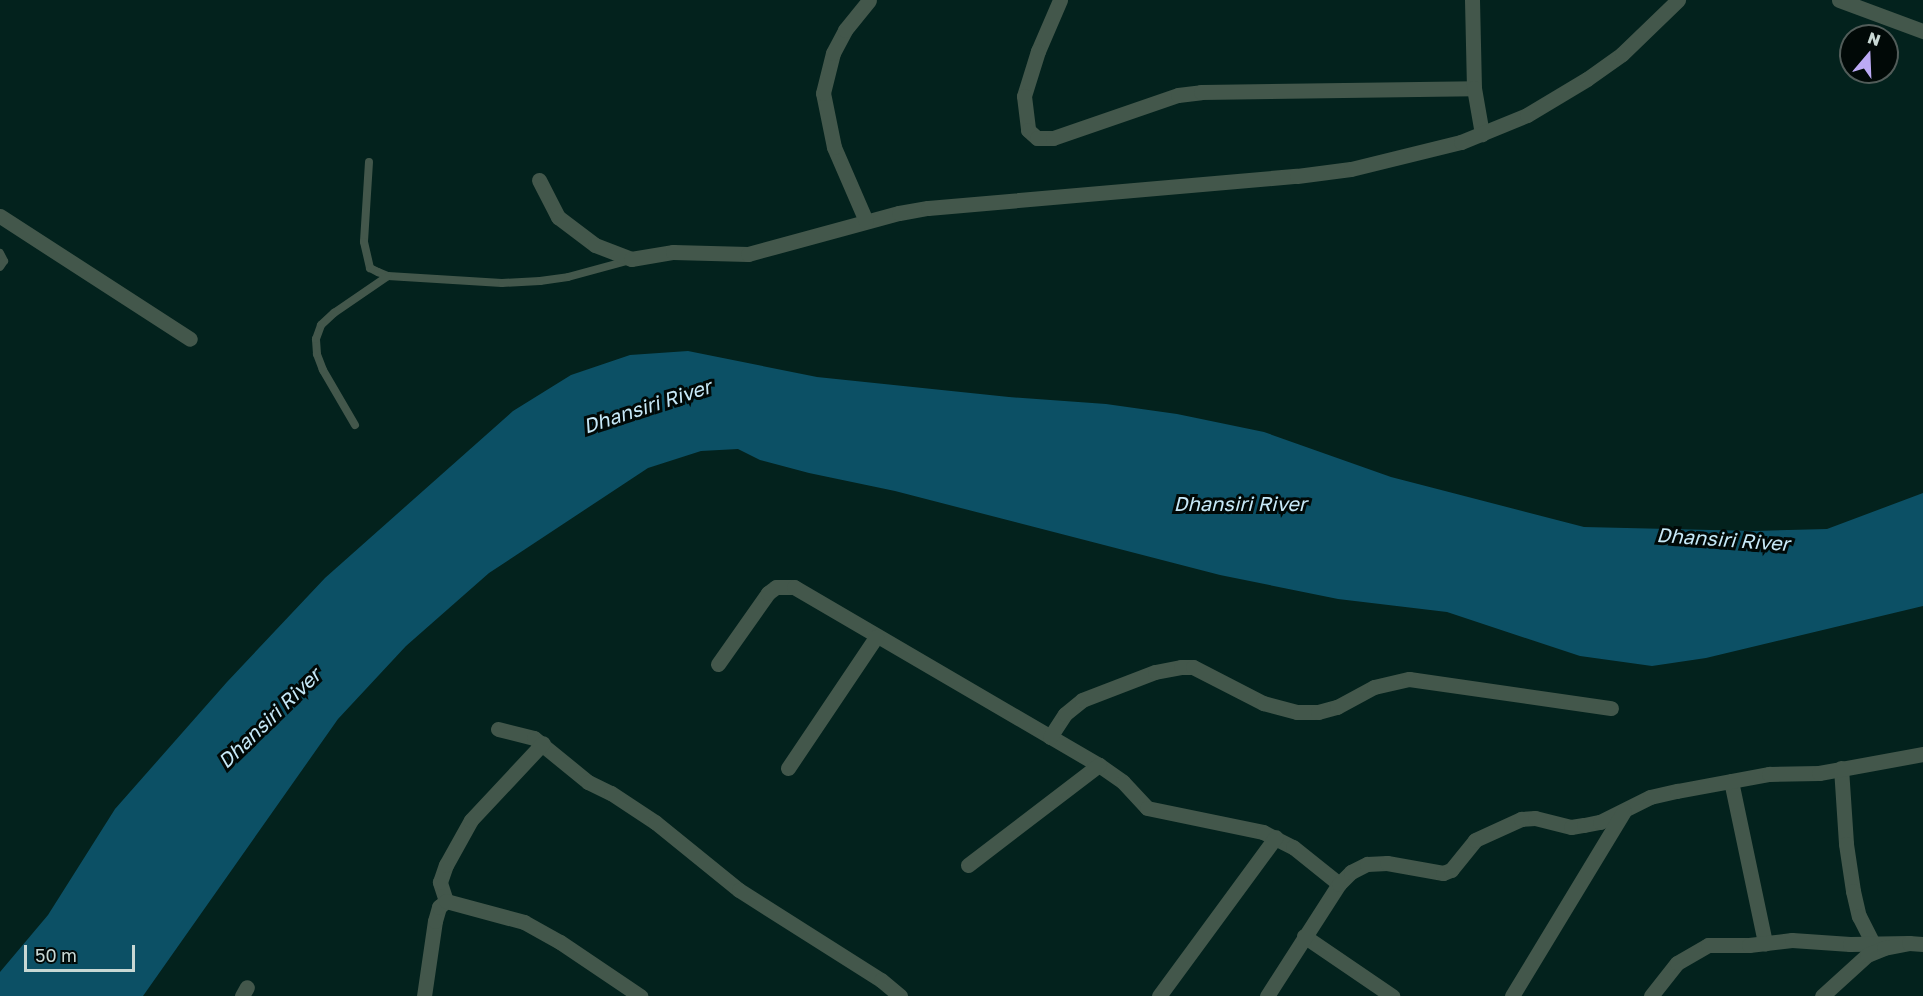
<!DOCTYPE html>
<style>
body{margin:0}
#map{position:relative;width:1923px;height:996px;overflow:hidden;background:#03221d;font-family:"Golos Text",sans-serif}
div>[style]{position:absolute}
.water>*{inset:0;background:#0c5065}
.lane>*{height:8px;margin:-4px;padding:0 4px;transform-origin:4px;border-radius:4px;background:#43574b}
.street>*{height:15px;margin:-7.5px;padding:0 7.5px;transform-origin:7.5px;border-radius:7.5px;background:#43574b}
span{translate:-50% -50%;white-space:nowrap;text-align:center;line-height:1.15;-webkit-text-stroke:6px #010907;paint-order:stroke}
.water-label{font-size:20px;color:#c7e9f8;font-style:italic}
.north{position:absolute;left:1839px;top:24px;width:60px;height:60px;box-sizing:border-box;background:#010907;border:2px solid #515c59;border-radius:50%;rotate:19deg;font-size:16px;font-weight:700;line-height:24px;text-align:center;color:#c8d8d4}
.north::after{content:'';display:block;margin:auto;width:21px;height:27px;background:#bcaaf5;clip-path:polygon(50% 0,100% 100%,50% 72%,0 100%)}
.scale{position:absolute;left:24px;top:945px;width:111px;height:27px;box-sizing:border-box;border:3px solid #c8d8d4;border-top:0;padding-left:8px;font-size:18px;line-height:21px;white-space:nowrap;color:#c8d8d4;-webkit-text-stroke:4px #010907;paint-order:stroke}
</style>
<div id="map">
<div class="water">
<i style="clip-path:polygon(688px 351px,817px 377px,1009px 397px,1106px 404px,1177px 414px,1264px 432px,1391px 477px,1584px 527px,1754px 531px,1827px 529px,1923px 493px,1923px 606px,1706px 658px,1652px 666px,1580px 656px,1447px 612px,1338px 599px,1220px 575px,895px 491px,809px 473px,760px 460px,738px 449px,701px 451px,648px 468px,489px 573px,406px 646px,338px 719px,143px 996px,0 996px,0 972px,48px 915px,115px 809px,227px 682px,325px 578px,513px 411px,571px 375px,630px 355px)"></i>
</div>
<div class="lane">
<i style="left:369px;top:162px;width:80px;rotate:93.6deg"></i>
<i style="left:364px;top:242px;width:27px;rotate:77deg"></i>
<i style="left:370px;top:268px;width:9px;rotate:27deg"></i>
<i style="left:378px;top:272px;width:11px;rotate:22deg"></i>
<i style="left:388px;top:276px;width:114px;rotate:3.5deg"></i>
<i style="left:502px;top:283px;width:38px;rotate:-3deg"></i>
<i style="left:540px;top:281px;width:28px;rotate:-8deg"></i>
<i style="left:568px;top:277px;width:61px;rotate:-15.2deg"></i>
<i style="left:0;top:253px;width:9px;rotate:63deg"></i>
<i style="left:4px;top:261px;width:7px;rotate:124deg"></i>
<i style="left:355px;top:425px;width:64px;rotate:-120.2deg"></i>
<i style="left:323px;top:370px;width:17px;rotate:-111deg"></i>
<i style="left:317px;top:354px;width:15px;rotate:-94deg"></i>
<i style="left:316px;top:339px;width:15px;rotate:-70deg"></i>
<i style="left:321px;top:325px;width:18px;rotate:-43deg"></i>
<i style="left:334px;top:313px;width:65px;rotate:-34.4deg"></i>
</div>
<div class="street">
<i style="left:1060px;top:0;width:56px;rotate:113.3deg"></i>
<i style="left:1038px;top:51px;width:47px;rotate:107.3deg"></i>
<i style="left:1024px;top:96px;width:34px;rotate:83deg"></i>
<i style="left:1028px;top:130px;width:12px;rotate:42deg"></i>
<i style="left:1037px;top:138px;width:16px"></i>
<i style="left:1053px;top:138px;width:132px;rotate:-19deg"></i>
<i style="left:1178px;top:95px;width:23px;rotate:-7deg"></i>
<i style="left:1201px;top:92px;width:273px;rotate:-0.8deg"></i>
<i style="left:1472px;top:0;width:88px;rotate:88.7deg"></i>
<i style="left:1474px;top:88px;width:47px;rotate:80.1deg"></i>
<i style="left:1839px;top:0;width:90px;rotate:20.3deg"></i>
<i style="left:539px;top:180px;width:42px;rotate:62.8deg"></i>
<i style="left:558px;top:217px;width:46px;rotate:37.1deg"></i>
<i style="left:595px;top:245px;width:39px;rotate:21deg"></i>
<i style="left:631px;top:259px;width:43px;rotate:-9.5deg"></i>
<i style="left:673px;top:252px;width:75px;rotate:1.5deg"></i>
<i style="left:748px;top:254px;width:156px;rotate:-15.2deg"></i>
<i style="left:899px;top:213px;width:29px;rotate:-10deg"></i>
<i style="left:928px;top:208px;width:370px;rotate:-5deg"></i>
<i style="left:1297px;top:176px;width:54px;rotate:-7.4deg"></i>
<i style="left:1351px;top:169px;width:113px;rotate:-13.8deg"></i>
<i style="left:1461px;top:142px;width:71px;rotate:-22.2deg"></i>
<i style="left:1527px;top:115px;width:70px;rotate:-31deg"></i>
<i style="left:1587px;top:79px;width:43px;rotate:-35.5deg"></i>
<i style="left:1622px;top:54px;width:78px;rotate:-44deg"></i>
<i style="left:0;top:216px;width:226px;rotate:32.9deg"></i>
<i style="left:866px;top:221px;width:81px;rotate:-113.4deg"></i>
<i style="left:834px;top:147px;width:55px;rotate:-101.5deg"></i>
<i style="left:823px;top:93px;width:41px;rotate:-76deg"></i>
<i style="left:833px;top:53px;width:26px;rotate:-62deg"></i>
<i style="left:845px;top:30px;width:38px;rotate:-51deg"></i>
<i style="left:718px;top:664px;width:87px;rotate:-54.8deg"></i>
<i style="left:768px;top:593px;width:10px;rotate:-37deg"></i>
<i style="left:776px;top:587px;width:18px"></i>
<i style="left:794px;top:587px;width:353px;rotate:30.3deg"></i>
<i style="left:1099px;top:765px;width:29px;rotate:35deg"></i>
<i style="left:1123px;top:782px;width:35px;rotate:47deg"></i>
<i style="left:1147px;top:808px;width:118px;rotate:11.7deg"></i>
<i style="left:1263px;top:832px;width:34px;rotate:27deg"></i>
<i style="left:1293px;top:847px;width:59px;rotate:38.8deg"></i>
<i style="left:498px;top:729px;width:37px;rotate:14deg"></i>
<i style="left:534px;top:738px;width:70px;rotate:39.2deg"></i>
<i style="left:588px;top:782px;width:25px;rotate:26deg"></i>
<i style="left:611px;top:793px;width:53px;rotate:33.4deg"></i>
<i style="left:655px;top:822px;width:108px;rotate:39deg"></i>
<i style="left:739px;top:890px;width:168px;rotate:32.4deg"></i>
<i style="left:881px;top:980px;width:25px;rotate:40deg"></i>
<i style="left:1050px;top:737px;width:27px;rotate:-57deg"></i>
<i style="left:1065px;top:714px;width:22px;rotate:-39deg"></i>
<i style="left:1082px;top:700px;width:78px;rotate:-21deg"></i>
<i style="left:1155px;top:672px;width:26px;rotate:-11deg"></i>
<i style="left:1181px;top:667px;width:12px"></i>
<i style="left:1193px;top:667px;width:79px;rotate:27.2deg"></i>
<i style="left:1263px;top:703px;width:35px;rotate:15deg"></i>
<i style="left:1297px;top:712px;width:21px"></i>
<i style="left:1318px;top:712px;width:20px;rotate:-15deg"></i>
<i style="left:1337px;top:707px;width:42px;rotate:-28.4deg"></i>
<i style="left:1374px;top:687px;width:36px;rotate:-13deg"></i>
<i style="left:1409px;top:679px;width:204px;rotate:8.2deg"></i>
<i style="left:788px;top:768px;width:158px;rotate:-56.1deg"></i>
<i style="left:1841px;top:768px;width:76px;rotate:86.2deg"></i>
<i style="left:1846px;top:844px;width:48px;rotate:81.5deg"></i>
<i style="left:1853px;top:891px;width:26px;rotate:77deg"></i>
<i style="left:1859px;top:916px;width:31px;rotate:63deg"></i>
<i style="left:1731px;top:781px;width:166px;rotate:78.1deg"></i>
<i style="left:968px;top:865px;width:165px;rotate:-37.4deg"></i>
<i style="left:446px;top:901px;width:20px;rotate:-108deg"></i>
<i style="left:440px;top:882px;width:18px;rotate:-71deg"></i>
<i style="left:446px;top:865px;width:51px;rotate:-60.9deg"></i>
<i style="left:471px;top:820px;width:105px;rotate:-46.9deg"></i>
<i style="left:1304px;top:936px;width:107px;rotate:34.3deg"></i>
<i style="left:242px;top:996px;width:10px;rotate:-61deg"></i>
<i style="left:424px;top:996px;width:76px;rotate:-81.7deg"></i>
<i style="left:435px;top:921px;width:15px;rotate:-74deg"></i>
<i style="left:439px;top:907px;width:9px;rotate:-41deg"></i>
<i style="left:446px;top:901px;width:81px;rotate:15.1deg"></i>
<i style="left:524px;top:922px;width:41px;rotate:29.1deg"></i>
<i style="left:560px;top:942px;width:97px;rotate:34deg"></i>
<i style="left:1159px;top:996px;width:197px;rotate:-53.7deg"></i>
<i style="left:1267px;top:996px;width:133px;rotate:-57.3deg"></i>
<i style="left:1339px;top:884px;width:17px;rotate:-45deg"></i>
<i style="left:1351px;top:872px;width:18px;rotate:-27deg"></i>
<i style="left:1367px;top:864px;width:20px;rotate:-3deg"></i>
<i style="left:1387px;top:863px;width:57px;rotate:10.1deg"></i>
<i style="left:1443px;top:873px;width:9px;rotate:-21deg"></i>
<i style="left:1451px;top:870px;width:38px;rotate:-51deg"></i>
<i style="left:1475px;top:840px;width:51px;rotate:-24.5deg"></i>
<i style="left:1521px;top:819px;width:14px;rotate:-4deg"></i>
<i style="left:1535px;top:818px;width:37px;rotate:14deg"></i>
<i style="left:1571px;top:827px;width:13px;rotate:-9deg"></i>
<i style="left:1584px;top:825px;width:16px;rotate:-11deg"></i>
<i style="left:1600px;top:822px;width:56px;rotate:-26.6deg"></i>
<i style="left:1650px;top:797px;width:28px;rotate:-13deg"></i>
<i style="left:1677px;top:791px;width:94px;rotate:-10.5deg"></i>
<i style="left:1769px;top:774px;width:50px;rotate:-1.1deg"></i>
<i style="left:1819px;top:773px;width:106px;rotate:-10.4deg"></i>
<i style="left:1512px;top:996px;width:216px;rotate:-58.8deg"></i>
<i style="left:1651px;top:996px;width:42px;rotate:-51.8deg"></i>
<i style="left:1677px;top:963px;width:36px;rotate:-30deg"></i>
<i style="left:1708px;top:945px;width:41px"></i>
<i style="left:1749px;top:945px;width:43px;rotate:-6.6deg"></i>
<i style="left:1792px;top:940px;width:58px;rotate:3.9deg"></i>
<i style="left:1850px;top:944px;width:59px;rotate:-1deg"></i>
<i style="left:1822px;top:996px;width:61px;rotate:-42.3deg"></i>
<i style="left:1867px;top:955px;width:18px;rotate:-22deg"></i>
<i style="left:1884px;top:948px;width:25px;rotate:-11deg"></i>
<i style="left:1909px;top:943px;width:14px;rotate:4deg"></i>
</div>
<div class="water-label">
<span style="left:647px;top:406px;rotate:-18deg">Dhansiri River</span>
<span style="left:1240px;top:503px">Dhansiri River</span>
<span style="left:1723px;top:539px;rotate:4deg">Dhansiri River</span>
<span style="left:269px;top:718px;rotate:-44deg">Dhansiri River</span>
</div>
<div class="north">N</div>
<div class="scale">50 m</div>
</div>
